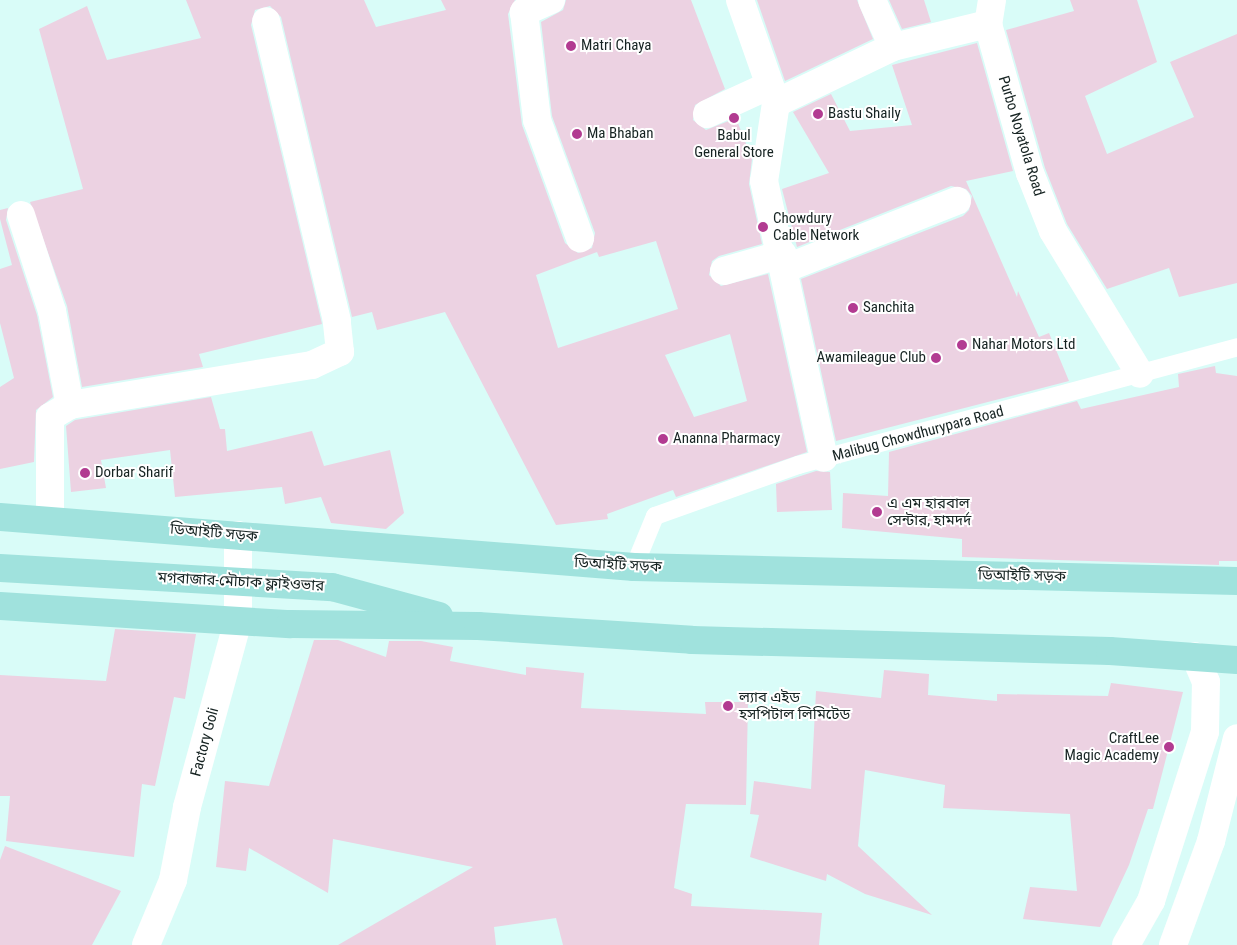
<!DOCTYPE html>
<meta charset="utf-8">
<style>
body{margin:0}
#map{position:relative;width:1237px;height:945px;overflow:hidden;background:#d9fcf8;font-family:"Roboto Condensed","Noto Sans Bengali",sans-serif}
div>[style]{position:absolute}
.building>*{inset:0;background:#ecd2e2}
.service>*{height:18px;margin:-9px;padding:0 9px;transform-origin:9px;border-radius:9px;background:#fff}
.minor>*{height:28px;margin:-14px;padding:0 14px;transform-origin:14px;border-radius:14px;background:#fff}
.tertiary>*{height:28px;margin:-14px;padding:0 14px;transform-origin:14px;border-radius:14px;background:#fff}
.primary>*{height:28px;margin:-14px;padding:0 14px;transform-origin:14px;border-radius:14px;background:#a0e2dd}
.dots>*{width:14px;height:14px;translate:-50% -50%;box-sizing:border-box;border:2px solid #fff;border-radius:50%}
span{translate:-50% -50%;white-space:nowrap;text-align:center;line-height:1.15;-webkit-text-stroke:4px #fff;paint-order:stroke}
.poi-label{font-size:15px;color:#162322}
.left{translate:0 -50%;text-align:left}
.right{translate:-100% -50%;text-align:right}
.street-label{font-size:15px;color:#162322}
</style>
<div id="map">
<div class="building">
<i style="clip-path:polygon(evenodd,186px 0,364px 0,376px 27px,446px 10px,441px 0,515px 0,508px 14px,522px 125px,565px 243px,578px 253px,592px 248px,595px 233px,552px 116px,541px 22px,563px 10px,566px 0,691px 0,725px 89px,695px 105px,693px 120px,706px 130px,736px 118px,752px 159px,749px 184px,762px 244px,719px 256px,712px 261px,709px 275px,721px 286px,768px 274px,807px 452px,676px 497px,673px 490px,607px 514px,608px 519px,556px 525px,445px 312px,377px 330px,372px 312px,352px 317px,281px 17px,270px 6px,255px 10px,251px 25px,322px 324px,199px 354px,203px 367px,82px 387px,67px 306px,30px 202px,83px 189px,39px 29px,87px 6px,107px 60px,201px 38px,186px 0,656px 241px,678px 309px,558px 348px,536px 275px,597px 252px,599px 257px,656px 241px,186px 0,730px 334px,747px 401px,694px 417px,665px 355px,730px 334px)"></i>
<i style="clip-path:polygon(757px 0,857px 0,873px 39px,785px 81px)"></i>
<i style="clip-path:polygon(889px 0,924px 0,931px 22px,902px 29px)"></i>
<i style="clip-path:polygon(1070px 0,1137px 0,1157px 62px,1085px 96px,1107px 154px,1194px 117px,1170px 62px,1237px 34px,1237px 283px,1179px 297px,1169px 268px,1107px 289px,1067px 224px,1045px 168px,1006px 30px,1074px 11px)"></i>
<i style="clip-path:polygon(977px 43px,1013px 171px,966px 181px,1017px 297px,1018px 291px,1039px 337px,1049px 333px,1069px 381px,836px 441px,801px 279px,963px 216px,969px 210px,972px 196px,966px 189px,951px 186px,797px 247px,782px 189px,829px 173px,793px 112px,831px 94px,850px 131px,912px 125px,892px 65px)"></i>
<i style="clip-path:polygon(8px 208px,6px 220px,37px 315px,53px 397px,36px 410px,34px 462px,0 469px,0 387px,14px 378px,0 323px,0 269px,12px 265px,0 219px,0 210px)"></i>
<i style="clip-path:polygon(1215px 366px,1216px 373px,1237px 376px,1237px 561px,1219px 561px,1219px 565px,962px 557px,962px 539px,842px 528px,843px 493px,888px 496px,889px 452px,1077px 401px,1081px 409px,1179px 387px,1178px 374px)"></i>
<i style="clip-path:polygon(211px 397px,220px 429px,225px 429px,227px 451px,312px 431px,324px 466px,390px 450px,404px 513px,386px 529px,331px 523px,321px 497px,285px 504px,282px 487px,175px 497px,170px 450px,101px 460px,106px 488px,71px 492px,66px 426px,75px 420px)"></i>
<i style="clip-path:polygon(816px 471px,830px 472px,832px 510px,777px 512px,776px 484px)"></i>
<i style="clip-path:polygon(115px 629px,196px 634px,185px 699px,174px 697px,155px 786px,142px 784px,134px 857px,6px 841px,10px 796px,0 796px,0 675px,106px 681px)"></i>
<i style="clip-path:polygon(314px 640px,338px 640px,386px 657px,389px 641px,421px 641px,453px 647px,450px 661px,526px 675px,526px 667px,584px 673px,581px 708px,706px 714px,705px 702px,748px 702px,746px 805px,686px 804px,674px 888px,692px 894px,691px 906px,822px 913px,819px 945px,563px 945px,556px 918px,494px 927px,496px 945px,338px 945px,473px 867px,333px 839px,328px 893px,249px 848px,246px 871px,216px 867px,225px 781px,269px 786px)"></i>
<i style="clip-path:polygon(884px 670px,929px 674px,928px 695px,997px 701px,997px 694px,1108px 696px,1111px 683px,1183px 692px,1153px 809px,1148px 809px,1129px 865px,1100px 927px,1023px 919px,1030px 887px,1077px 891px,1070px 814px,943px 808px,945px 785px,865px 770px,858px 846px,932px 915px,865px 894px,827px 874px,826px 881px,750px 857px,759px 815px,750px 814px,754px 781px,811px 789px,816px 691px,881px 698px)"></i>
<i style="clip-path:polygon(5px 846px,121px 891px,92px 945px,0 945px,0 860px)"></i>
</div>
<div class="service">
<i style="left:634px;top:567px;width:55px;rotate:-67.6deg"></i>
<i style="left:655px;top:516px;width:152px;rotate:-19.6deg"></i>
<i style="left:798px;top:465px;width:455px;rotate:-15deg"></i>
</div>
<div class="minor">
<i style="left:551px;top:0;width:30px;rotate:156deg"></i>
<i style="left:524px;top:12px;width:109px;rotate:83.1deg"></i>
<i style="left:537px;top:120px;width:126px;rotate:70deg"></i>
<i style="left:740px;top:0;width:109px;rotate:70.7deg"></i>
<i style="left:776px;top:103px;width:79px;rotate:98.7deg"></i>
<i style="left:764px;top:181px;width:283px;rotate:77.8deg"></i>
<i style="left:992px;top:0;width:24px;rotate:99deg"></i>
<i style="left:988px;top:24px;width:155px;rotate:74.3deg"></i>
<i style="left:1030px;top:173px;width:62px;rotate:68.4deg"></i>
<i style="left:1053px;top:231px;width:167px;rotate:58.7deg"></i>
<i style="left:893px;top:47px;width:98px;rotate:-13.6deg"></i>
<i style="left:776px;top:103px;width:130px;rotate:-25.6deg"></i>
<i style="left:893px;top:47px;width:51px;rotate:-114.1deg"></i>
<i style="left:707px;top:114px;width:69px;rotate:-24.7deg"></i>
<i style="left:21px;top:215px;width:101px;rotate:72.1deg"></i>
<i style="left:52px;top:311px;width:96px;rotate:79.2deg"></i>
<i style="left:784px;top:269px;width:186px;rotate:-21.5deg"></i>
<i style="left:724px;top:271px;width:61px;rotate:-16.1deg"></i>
<i style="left:50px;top:519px;width:102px;rotate:-90deg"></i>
<i style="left:50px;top:417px;width:23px;rotate:-31deg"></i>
<i style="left:70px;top:405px;width:245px;rotate:-9.4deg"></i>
<i style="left:312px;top:365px;width:31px;rotate:-25deg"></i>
<i style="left:340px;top:352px;width:31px;rotate:-96deg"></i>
<i style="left:337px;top:321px;width:308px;rotate:-103.3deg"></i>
<i style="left:146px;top:945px;width:70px;rotate:-67.4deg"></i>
<i style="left:173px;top:880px;width:74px;rotate:-79.1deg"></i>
<i style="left:187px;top:807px;width:193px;rotate:-74.7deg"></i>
<i style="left:238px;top:621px;width:86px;rotate:-90deg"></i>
</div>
<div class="tertiary">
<i style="left:1126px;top:945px;width:51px;rotate:-60.4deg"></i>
<i style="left:1151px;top:901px;width:177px;rotate:-72.3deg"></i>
<i style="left:1205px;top:732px;width:50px;rotate:-88.9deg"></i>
<i style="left:1206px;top:682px;width:28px;rotate:-113deg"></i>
<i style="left:1173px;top:945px;width:111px;rotate:-69.9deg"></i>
<i style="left:1211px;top:841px;width:106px;rotate:-75.8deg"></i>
</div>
<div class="primary">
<i style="left:0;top:517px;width:636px;rotate:4.51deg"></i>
<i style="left:634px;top:567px;width:603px;rotate:1.33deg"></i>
<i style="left:0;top:568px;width:333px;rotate:3.3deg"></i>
<i style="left:332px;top:587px;width:111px;rotate:15.2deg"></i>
<i style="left:0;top:606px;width:291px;rotate:3.6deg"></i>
<i style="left:290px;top:624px;width:188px;rotate:0.6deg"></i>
<i style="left:478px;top:626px;width:214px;rotate:3.7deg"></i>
<i style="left:692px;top:640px;width:418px;rotate:1.5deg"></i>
<i style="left:1110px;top:651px;width:127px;rotate:4.1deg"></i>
</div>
<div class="dots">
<i style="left:571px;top:46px;background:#b23b91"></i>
<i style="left:818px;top:114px;background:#b23b91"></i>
<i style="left:734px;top:118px;background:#b23b91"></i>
<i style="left:577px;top:134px;background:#b23b91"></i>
<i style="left:763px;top:227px;background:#b23b91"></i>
<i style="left:853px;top:308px;background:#b23b91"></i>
<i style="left:962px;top:345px;background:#b23b91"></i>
<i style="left:936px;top:358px;background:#b23b91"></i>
<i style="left:663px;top:439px;background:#b23b91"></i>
<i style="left:85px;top:473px;background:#b23b91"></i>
<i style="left:877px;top:512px;background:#b23b91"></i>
<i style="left:728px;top:706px;background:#b23b91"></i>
<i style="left:1169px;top:747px;background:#b23b91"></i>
</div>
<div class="poi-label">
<span class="left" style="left:581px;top:46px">Matri Chaya</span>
<span class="left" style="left:828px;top:114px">Bastu Shaily</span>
<span class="left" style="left:587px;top:134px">Ma Bhaban</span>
<span style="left:734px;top:144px">Babul<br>General Store</span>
<span class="left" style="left:773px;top:227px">Chowdury<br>Cable Network</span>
<span class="left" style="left:863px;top:308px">Sanchita</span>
<span class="left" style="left:972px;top:345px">Nahar Motors Ltd</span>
<span class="right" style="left:926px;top:358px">Awamileague Club</span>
<span class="left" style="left:673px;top:439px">Ananna Pharmacy</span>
<span class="left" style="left:95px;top:473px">Dorbar Sharif</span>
<span class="left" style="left:887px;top:512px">এ এম হারবাল<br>সেন্টার, হামদর্দ</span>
<span class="left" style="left:739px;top:706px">ল্যাব এইড<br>হসপিটাল লিমিটেড</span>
<span class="right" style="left:1159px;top:747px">CraftLee<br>Magic Academy</span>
</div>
<div class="street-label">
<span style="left:1021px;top:136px;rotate:73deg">Purbo Noyatola Road</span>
<span style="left:918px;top:434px;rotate:-15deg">Malibug Chowdhurypara Road</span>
<span style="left:214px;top:533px;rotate:5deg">ডিআইটি সড়ক</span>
<span style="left:618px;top:565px;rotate:3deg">ডিআইটি সড়ক</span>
<span style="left:1022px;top:576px;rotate:1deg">ডিআইটি সড়ক</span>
<span style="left:241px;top:582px;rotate:3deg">মগবাজার-মৌচাক ফ্লাইওভার</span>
<span style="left:205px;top:742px;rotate:-75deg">Factory Goli</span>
</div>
</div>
